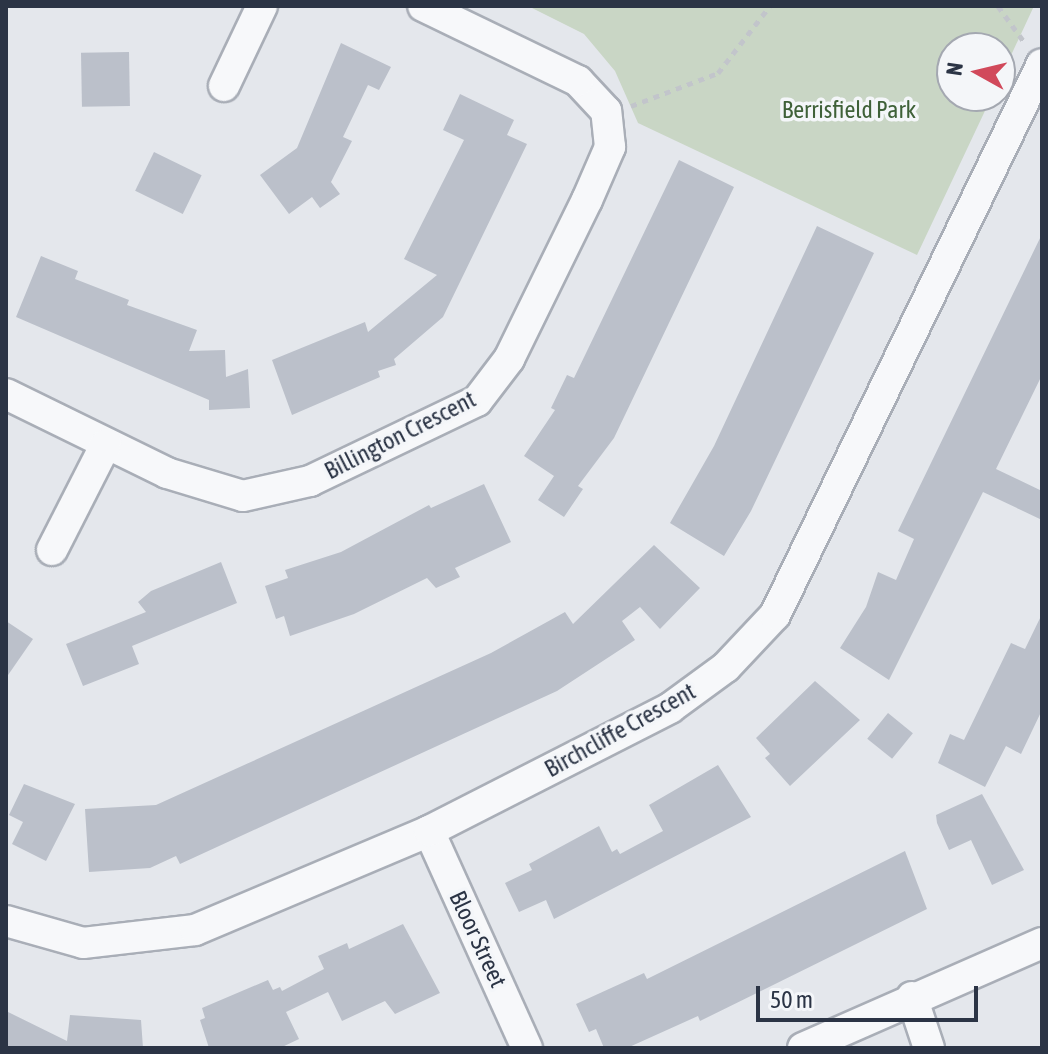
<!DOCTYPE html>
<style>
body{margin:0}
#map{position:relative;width:1048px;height:1054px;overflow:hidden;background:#e4e7ec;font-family:"Asap Condensed",sans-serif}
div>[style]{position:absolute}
.green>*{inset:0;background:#c9d6c5}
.building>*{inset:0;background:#bbc0ca;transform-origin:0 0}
.path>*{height:5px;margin-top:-2.5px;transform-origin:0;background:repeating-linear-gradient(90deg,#c2c5cb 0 6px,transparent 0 12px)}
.roads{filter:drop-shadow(2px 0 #a9aeb7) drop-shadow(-2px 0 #a9aeb7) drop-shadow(0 2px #a9aeb7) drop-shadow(0 -2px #a9aeb7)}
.minor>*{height:30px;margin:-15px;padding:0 15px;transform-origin:15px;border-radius:15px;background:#f7f8fa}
span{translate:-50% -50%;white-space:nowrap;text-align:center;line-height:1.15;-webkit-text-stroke:7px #f4f6f9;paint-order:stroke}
.park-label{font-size:24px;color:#3f6138}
.street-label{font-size:24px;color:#2b3445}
.frame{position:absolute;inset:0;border:8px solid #2b3445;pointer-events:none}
.north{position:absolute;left:936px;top:32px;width:80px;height:80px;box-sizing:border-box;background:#f4f6f9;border:2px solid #a4a8b1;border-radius:50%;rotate:278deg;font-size:22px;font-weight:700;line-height:32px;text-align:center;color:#2b3445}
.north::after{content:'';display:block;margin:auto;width:28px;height:36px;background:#d1495b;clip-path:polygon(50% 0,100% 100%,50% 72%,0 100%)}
.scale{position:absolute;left:756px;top:986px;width:222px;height:36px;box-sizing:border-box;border:4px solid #2b3445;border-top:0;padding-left:10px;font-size:24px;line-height:28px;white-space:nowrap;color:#2b3445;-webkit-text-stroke:6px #f4f6f9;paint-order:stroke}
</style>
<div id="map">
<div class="green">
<i style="clip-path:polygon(528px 6px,1034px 6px,1000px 79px,1000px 48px,952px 48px,952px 96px,992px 96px,917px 255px,638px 123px,615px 71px,584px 34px)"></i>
</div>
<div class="building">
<i style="clip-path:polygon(341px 43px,391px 67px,379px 90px,368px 85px,343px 137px,352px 141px,331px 182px,340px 194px,320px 208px,312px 197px,289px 214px,260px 175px,297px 148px)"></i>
<i style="left:129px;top:52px;width:54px;height:48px;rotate:89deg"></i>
<i style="clip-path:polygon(460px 94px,514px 120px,507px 135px,527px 144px,443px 317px,394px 359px,396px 365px,378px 371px,380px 377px,292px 415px,272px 360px,365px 322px,368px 332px,437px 275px,404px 259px,464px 140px,443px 130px)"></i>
<i style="left:154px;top:152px;width:53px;height:43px;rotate:26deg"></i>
<i style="clip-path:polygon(679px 160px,734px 187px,614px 438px,578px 486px,583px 489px,564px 517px,538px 500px,554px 476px,524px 456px,555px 410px,551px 408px,567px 375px,574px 378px)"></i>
<i style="clip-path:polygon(817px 226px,874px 253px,751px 511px,724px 556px,670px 523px,714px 446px)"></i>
<i style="clip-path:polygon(1042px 234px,1042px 375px,996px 469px,1042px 491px,1042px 520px,983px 492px,889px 680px,840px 648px,866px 607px,878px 572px,896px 580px,914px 539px,898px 531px)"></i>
<i style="clip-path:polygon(41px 256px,78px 271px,75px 279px,129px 300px,127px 305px,197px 330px,189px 351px,225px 350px,226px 377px,248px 369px,250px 408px,209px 410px,209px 400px,16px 317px)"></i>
<i style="clip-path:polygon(484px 484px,511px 542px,455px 568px,460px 577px,436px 588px,427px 578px,354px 614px,290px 636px,284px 616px,276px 619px,265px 586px,288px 578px,285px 570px,341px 552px,429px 505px,431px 508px)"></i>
<i style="clip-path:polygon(654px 545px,700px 588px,660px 629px,640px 607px,622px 621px,635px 640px,557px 691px,180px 864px,176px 856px,150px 868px,89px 872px,85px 809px,156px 805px,491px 653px,565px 612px,573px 624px)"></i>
<i style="clip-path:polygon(221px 562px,237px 603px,132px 646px,139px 664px,83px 686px,66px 644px,146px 612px,138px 602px,151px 591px)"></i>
<i style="clip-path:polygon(1042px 614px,1042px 710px,1021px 754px,1006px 746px,985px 787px,938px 763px,950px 734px,964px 740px,1011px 643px,1025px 649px)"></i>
<i style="clip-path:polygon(6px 621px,33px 639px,6px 678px)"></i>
<i style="clip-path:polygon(815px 681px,860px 720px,790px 786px,765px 758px,770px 754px,756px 738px)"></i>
<i style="left:888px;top:713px;width:32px;height:33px;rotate:39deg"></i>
<i style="clip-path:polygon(718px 765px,751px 817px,554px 919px,546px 900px,519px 912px,505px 883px,532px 870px,529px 864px,599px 826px,612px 852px,617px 849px,620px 854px,663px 831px,649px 805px)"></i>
<i style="clip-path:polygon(24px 784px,75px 804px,46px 861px,12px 844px,23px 822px,9px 815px)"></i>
<i style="clip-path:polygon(982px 794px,1024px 870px,992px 885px,971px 840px,949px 850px,937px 823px,936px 815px)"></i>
<i style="clip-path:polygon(905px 851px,927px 909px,700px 1021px,698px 1016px,627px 1048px,604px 1048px,596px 1029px,589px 1032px,576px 1004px,644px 973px,647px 979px)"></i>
<i style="clip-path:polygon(403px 924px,440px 993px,395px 1014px,385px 1001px,342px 1021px,328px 992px,286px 1012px,299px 1039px,280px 1048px,209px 1048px,200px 1020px,205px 1018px,202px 1008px,268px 980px,273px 990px,280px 987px,282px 991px,324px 969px,318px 956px,347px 943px,349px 949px)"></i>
<i style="clip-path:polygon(6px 1011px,67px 1041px,70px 1015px,141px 1020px,143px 1048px,6px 1048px)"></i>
</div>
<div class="path">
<i style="left:998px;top:6px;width:46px;rotate:53.9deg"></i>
<i style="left:631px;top:106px;width:93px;rotate:-20.8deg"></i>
<i style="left:718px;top:73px;width:85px;rotate:-52.2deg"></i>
</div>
<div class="roads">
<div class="minor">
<i style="left:224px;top:86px;width:89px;rotate:-64.6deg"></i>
<i style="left:6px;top:394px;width:179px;rotate:26.1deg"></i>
<i style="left:167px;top:473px;width:79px;rotate:16.8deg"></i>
<i style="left:243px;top:496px;width:69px;rotate:-12.6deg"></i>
<i style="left:310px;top:481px;width:185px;rotate:-25.6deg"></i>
<i style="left:477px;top:401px;width:53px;rotate:-52.7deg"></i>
<i style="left:509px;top:359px;width:177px;rotate:-63.9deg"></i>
<i style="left:587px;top:200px;width:58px;rotate:-66.5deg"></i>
<i style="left:610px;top:147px;width:36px;rotate:-96deg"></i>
<i style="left:606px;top:111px;width:41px;rotate:-133deg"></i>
<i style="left:578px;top:81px;width:172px;rotate:-154.2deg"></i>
<i style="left:52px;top:550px;width:119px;rotate:-63deg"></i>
<i style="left:429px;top:831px;width:238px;rotate:65.7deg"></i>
<i style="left:6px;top:921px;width:80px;rotate:15.9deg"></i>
<i style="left:83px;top:943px;width:113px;rotate:-6.6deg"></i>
<i style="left:195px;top:930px;width:254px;rotate:-22.9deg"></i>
<i style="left:429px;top:831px;width:271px;rotate:-27deg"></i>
<i style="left:670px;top:708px;width:69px;rotate:-36.2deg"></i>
<i style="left:726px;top:667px;width:71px;rotate:-46.7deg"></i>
<i style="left:775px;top:615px;width:612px;rotate:-64.15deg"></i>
<i style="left:912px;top:997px;width:54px;rotate:71.6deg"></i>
<i style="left:803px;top:1048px;width:261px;rotate:-23.7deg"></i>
</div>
</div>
<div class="park-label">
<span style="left:849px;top:110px">Berrisfield Park</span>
</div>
<div class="street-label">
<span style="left:400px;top:435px;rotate:-27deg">Billington Crescent</span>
<span style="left:620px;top:730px;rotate:-29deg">Birchcliffe Crescent</span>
<span style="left:478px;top:939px;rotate:65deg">Bloor Street</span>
</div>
<div class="frame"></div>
<div class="north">N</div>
<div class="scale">50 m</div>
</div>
